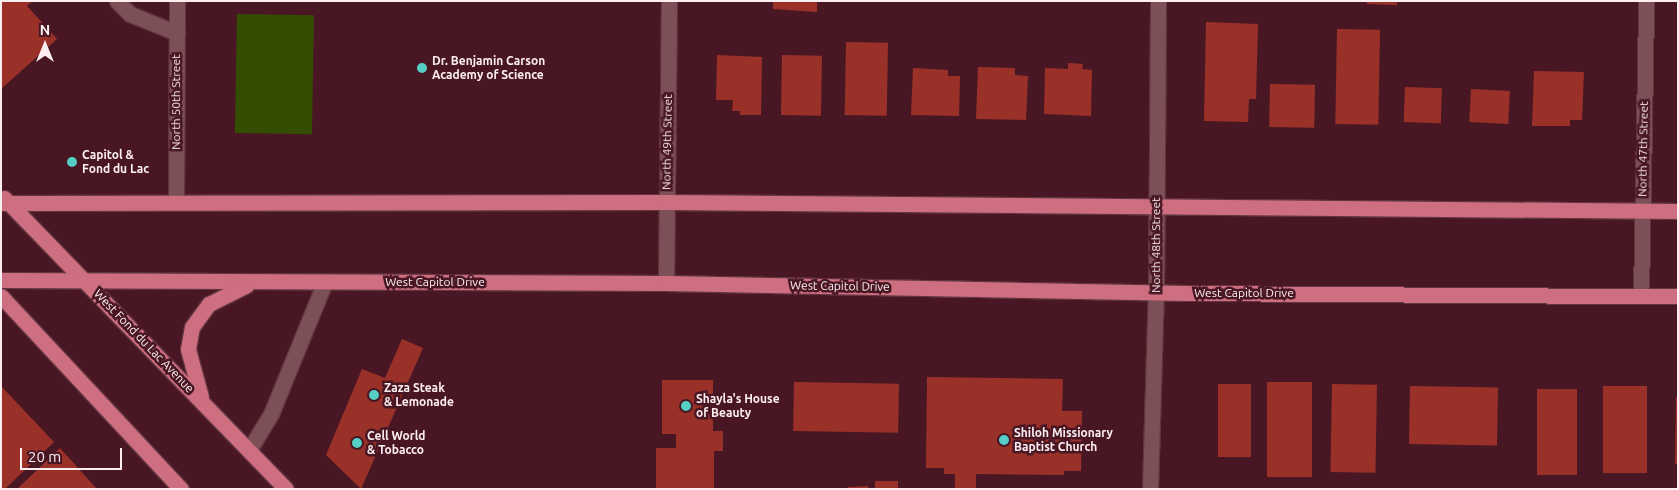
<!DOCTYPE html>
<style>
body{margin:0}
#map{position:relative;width:1679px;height:490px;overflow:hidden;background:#491723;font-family:Ubuntu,sans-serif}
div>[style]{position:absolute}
.green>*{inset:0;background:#334e02;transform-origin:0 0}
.building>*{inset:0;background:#993128;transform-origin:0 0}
.roads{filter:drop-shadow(1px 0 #623540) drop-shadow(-1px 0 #623540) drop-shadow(0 1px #623540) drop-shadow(0 -1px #623540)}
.minor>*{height:15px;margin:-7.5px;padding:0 7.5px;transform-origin:7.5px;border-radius:7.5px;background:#7d4f56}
.major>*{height:15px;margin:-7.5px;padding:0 7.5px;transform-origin:7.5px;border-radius:7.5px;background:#cd6f81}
.dots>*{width:14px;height:14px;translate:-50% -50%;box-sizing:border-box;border:2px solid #491723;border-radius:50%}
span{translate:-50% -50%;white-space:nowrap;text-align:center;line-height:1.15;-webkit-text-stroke:5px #491723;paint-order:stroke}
.poi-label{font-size:12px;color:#fdeff1;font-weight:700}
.left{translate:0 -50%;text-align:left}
.street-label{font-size:12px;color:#fdeff1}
.frame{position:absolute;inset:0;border:2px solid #fdeff1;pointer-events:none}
.north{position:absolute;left:20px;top:20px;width:50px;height:50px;-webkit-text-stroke:4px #491723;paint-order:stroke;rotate:0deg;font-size:14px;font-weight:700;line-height:20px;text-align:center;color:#fdeff1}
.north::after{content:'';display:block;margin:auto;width:18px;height:22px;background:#fdeff1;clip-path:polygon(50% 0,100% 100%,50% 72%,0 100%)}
.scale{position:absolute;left:20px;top:448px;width:102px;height:22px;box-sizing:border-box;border:2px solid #fdeff1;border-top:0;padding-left:6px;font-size:15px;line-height:18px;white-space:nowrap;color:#fdeff1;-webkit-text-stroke:4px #491723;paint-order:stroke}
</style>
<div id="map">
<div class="green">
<i style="left:237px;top:14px;width:77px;height:119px;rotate:1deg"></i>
</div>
<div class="building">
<i style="clip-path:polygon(1px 1px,33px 1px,27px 6px,57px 39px,1px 89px)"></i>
<i style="clip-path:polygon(773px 1px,817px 1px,817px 12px,773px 9px)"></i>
<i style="clip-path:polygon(1367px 1px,1397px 1px,1397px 5px,1367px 4px)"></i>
<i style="clip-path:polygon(1206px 22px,1258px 24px,1256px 99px,1249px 99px,1248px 122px,1204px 121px)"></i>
<i style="left:1337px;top:29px;width:43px;height:95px;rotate:1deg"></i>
<i style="left:846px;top:42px;width:42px;height:73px;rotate:1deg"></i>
<i style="clip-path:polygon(717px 55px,762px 57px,761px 115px,740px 115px,740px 111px,732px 111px,733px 100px,716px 100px)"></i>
<i style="left:782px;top:55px;width:40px;height:60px;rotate:1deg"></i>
<i style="clip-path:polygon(1068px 63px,1083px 64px,1082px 69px,1092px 70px,1091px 116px,1044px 114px,1045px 68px,1068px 69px)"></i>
<i style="clip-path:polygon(978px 67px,1015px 68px,1015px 75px,1028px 76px,1026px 120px,976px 119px)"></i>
<i style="clip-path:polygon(913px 68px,948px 70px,948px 76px,960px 76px,959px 116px,911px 115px)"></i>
<i style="clip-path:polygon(1534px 71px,1584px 72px,1582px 120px,1570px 120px,1570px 126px,1532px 126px)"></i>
<i style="left:1270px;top:84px;width:45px;height:43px;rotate:1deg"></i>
<i style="left:1405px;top:87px;width:37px;height:35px;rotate:2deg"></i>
<i style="left:1471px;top:89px;width:39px;height:33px;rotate:3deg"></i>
<i style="clip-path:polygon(402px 339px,423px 348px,361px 489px,326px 455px,362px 369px,385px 378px)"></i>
<i style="clip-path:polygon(927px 377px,1063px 379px,1062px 411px,1082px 411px,1081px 471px,1064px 471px,1064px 475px,976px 474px,976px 489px,955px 489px,955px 474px,944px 474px,944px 468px,926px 468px)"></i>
<i style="clip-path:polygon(662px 380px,713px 380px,713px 431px,723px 431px,723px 451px,714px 451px,714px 489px,656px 489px,656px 448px,676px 448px,676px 434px,662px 434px)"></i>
<i style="left:794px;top:382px;width:105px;height:49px;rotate:1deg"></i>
<i style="left:1267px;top:382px;width:45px;height:95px"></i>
<i style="left:1218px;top:384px;width:33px;height:73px"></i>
<i style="left:1332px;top:384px;width:45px;height:88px;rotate:1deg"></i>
<i style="clip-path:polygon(1px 386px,54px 442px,5px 489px,1px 489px)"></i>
<i style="left:1410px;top:386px;width:88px;height:58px;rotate:1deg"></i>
<i style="left:1603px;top:386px;width:44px;height:87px"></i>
<i style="left:1537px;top:389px;width:40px;height:86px"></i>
<i style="clip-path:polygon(1676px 397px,1678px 397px,1678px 464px,1675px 464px)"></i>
<i style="clip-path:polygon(60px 448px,97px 489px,17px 489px)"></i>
<i style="left:875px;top:481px;width:23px;height:8px"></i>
<i style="clip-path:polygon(868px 486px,869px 489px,848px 489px,848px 487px)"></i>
</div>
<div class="roads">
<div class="minor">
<i style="left:117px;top:1px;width:18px;rotate:45deg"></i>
<i style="left:130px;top:14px;width:51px;rotate:22deg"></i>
<i style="left:176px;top:203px;width:202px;rotate:-89.7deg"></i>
<i style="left:666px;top:283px;width:282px;rotate:-89.4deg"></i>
<i style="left:1641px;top:296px;width:295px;rotate:-89deg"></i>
<i style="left:249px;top:450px;width:42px;rotate:-58.6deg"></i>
<i style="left:271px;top:414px;width:143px;rotate:-67.8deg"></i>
<i style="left:1150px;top:489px;width:197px;rotate:-88.3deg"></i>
<i style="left:1156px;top:292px;width:291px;rotate:-89.6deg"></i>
</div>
<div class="major">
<i style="left:4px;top:198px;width:405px;rotate:45.9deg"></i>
<i style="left:1px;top:203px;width:665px;rotate:-0.09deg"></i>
<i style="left:666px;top:202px;width:1012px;rotate:0.51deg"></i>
<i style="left:1px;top:280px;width:665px;rotate:0.26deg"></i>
<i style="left:666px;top:283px;width:521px;rotate:1.1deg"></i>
<i style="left:1187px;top:293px;width:491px;rotate:0.4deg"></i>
<i style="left:1px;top:296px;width:264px;rotate:47deg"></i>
<i style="left:201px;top:397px;width:50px;rotate:-105.2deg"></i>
<i style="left:188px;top:349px;width:22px;rotate:-80deg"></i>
<i style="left:192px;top:327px;width:29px;rotate:-54deg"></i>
<i style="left:209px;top:304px;width:42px;rotate:-26.6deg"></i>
</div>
</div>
<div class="dots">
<i style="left:422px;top:68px;background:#55cec5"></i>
<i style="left:72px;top:162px;background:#55cec5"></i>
<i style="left:374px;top:395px;background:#55cec5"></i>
<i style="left:686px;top:406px;background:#55cec5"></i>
<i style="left:1004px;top:440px;background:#55cec5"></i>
<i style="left:357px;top:443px;background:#55cec5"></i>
</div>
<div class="poi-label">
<span class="left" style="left:432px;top:68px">Dr. Benjamin Carson<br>Academy of Science</span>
<span class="left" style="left:82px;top:162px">Capitol &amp;<br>Fond du Lac</span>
<span class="left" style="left:384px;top:395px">Zaza Steak<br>&amp; Lemonade</span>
<span class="left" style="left:696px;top:406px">Shayla's House<br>of Beauty</span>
<span class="left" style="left:1014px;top:440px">Shiloh Missionary<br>Baptist Church</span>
<span class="left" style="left:367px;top:443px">Cell World<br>&amp; Tobacco</span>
</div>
<div class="street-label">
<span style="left:176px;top:102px;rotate:-90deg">North 50th Street</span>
<span style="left:667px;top:142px;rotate:-89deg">North 49th Street</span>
<span style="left:1643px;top:149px;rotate:-89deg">North 47th Street</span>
<span style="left:1156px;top:245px;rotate:-90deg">North 48th Street</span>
<span style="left:435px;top:282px">West Capitol Drive</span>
<span style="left:840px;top:286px;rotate:1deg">West Capitol Drive</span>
<span style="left:1244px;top:293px">West Capitol Drive</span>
<span style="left:144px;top:341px;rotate:46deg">West Fond du Lac Avenue</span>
</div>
<div class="frame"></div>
<div class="north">N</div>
<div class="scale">20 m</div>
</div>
